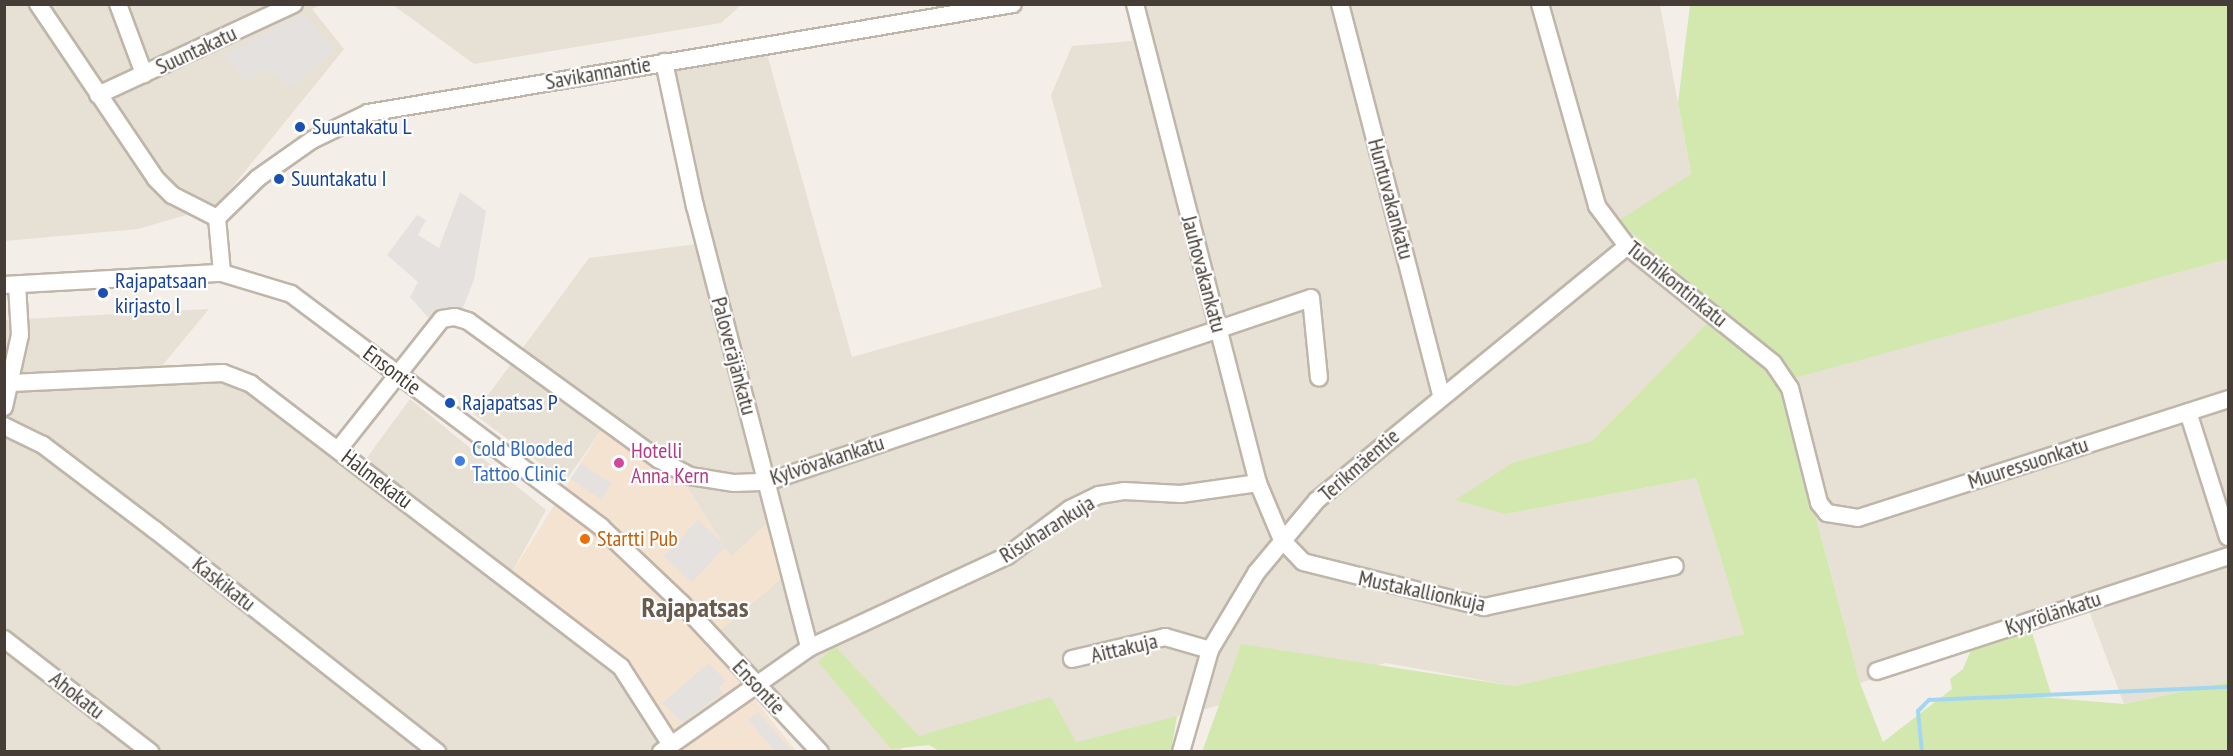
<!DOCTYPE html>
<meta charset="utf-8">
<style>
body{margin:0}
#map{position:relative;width:2233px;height:756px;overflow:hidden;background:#f3eee7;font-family:"PT Sans Narrow",sans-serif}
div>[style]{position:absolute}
.residential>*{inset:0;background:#e7e0d5}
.commercial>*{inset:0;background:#f5e3d2}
.green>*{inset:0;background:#d3e8af}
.parking>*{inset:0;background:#e4e1df;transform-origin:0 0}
.stream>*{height:4px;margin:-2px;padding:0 2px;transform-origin:2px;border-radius:2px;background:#a3d7f0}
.roads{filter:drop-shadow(2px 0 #bfb5a9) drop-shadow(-2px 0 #bfb5a9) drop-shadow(0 2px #bfb5a9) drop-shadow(0 -2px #bfb5a9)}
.minor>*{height:16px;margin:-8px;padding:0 8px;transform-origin:8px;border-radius:8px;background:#fff}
.dots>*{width:16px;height:16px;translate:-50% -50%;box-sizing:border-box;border:3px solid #fff;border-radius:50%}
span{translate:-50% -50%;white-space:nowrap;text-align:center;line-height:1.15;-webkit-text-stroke:4.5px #fff;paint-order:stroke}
.street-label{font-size:22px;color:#463e36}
.transit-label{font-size:22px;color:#164399}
.left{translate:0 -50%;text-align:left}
.shop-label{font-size:22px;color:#366cbe}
.hotel-label{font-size:22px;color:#b23c85}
.food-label{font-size:22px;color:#c56008}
.district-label{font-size:28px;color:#695b4d;font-weight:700}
.frame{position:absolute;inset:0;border:6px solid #463e36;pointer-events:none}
</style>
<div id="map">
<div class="residential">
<i style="clip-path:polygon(5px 5px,321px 5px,312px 9px,344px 49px,217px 206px,138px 229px,5px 241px)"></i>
<i style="clip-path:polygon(393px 5px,741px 5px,721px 23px,474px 64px)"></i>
<i style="clip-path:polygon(1126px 5px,1660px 5px,1691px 175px,1618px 221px,1721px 309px,1592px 441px,1514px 462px,1506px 514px,1696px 478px,1744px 634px,1514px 686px,1386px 663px,1076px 742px,919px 736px,899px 751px,826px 751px,718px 632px,783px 577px,770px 521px,731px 557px,687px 487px,602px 429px,565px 482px,474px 414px,589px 258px,697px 244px,659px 71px,767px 54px,852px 357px,1102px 287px,1051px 95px,1072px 46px,1132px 41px)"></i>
<i style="clip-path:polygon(2228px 259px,2228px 682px,2124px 704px,2089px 611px,1860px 683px,1780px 381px)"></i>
<i style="clip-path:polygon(209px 309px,161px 367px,229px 366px,255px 377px,363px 463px,410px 399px,546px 510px,510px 576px,618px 659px,667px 752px,5px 752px,5px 320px)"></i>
</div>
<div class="commercial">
<i style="clip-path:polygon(602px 429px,687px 487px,731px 557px,770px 521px,783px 577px,708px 641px,796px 751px,667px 751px,619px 659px,510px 576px)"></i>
</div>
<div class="green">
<i style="clip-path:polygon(1690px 5px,2228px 5px,2228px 259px,1780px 382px,1860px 683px,1883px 742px,1952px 689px,1950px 679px,1963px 669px,1971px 650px,2031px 629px,2051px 694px,2029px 696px,2124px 704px,2228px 682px,2228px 751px,1202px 752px,1241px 644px,1514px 686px,1744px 634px,1696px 478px,1506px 514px,1455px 500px,1514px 462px,1592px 441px,1721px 309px,1618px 221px,1691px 174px,1678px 103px)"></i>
<i style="clip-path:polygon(835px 646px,919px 736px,1051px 697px,1076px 742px,1177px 716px,1171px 751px,941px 752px,929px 745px,891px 749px,818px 662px)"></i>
</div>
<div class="parking">
<i style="clip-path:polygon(301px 13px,333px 49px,293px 87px,264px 70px,247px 82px,224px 56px)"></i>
<i style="clip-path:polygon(460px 192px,486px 211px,474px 280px,462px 310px,432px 322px,410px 297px,418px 282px,387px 255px,417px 215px,426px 220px,418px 235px,439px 248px)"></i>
<i style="left:581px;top:463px;width:37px;height:19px;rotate:34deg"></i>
<i style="left:698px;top:520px;width:38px;height:50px;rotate:43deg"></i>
<i style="clip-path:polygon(709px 663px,726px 681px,718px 688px,723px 693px,683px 723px,662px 703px)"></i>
<i style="clip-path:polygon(758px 712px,791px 750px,789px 751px,775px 751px,748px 720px)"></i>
</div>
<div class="stream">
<i style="left:1922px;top:752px;width:41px;rotate:-95.6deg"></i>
<i style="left:1918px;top:711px;width:16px;rotate:-45deg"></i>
<i style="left:1929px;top:700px;width:299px;rotate:-2.5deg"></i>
</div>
<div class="roads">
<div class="minor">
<i style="left:38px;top:4px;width:211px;rotate:56deg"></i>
<i style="left:156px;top:179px;width:23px;rotate:45deg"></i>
<i style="left:172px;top:195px;width:51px;rotate:27.1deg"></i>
<i style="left:118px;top:4px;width:75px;rotate:69.6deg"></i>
<i style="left:1135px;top:4px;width:495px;rotate:75.6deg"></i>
<i style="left:1258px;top:483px;width:62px;rotate:67.2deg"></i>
<i style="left:1282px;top:540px;width:30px;rotate:46deg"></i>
<i style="left:1303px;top:562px;width:187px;rotate:14deg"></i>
<i style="left:1484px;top:607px;width:195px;rotate:-12.1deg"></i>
<i style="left:1340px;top:4px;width:403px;rotate:75.5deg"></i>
<i style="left:1540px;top:4px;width:210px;rotate:74.2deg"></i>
<i style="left:1597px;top:206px;width:50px;rotate:53.1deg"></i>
<i style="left:1627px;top:246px;width:187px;rotate:38.7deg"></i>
<i style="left:1773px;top:363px;width:30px;rotate:56deg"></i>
<i style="left:1790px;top:388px;width:119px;rotate:75.8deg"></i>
<i style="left:1819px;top:503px;width:13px;rotate:51deg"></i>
<i style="left:1827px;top:513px;width:31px;rotate:9deg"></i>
<i style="left:1858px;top:518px;width:389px;rotate:-17.8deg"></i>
<i style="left:664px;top:62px;width:147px;rotate:77.9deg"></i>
<i style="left:695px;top:206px;width:456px;rotate:75.5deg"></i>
<i style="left:98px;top:95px;width:216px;rotate:-24.9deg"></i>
<i style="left:217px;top:218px;width:57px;rotate:-44.3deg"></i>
<i style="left:258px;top:178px;width:66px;rotate:-35.1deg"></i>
<i style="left:312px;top:140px;width:62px;rotate:-25.7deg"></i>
<i style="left:368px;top:113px;width:654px;rotate:-9.59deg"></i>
<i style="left:217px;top:218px;width:55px;rotate:84.8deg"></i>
<i style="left:4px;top:285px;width:218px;rotate:-3.2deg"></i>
<i style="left:222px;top:273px;width:72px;rotate:16.9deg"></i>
<i style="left:291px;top:294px;width:388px;rotate:36.9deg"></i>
<i style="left:601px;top:527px;width:112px;rotate:43.5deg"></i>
<i style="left:682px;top:604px;width:202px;rotate:47deg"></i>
<i style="left:11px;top:383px;width:212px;rotate:-2.7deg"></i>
<i style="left:223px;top:373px;width:30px;rotate:21deg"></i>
<i style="left:251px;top:384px;width:466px;rotate:37.4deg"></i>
<i style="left:621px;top:667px;width:93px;rotate:57.3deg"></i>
<i style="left:4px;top:407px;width:74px;rotate:-77.5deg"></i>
<i style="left:20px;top:335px;width:50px;rotate:-93.4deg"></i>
<i style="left:2188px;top:412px;width:131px;rotate:72.3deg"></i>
<i style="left:4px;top:426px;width:43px;rotate:26deg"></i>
<i style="left:43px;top:445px;width:141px;rotate:37.2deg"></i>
<i style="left:155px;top:530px;width:359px;rotate:38.2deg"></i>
<i style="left:338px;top:450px;width:167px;rotate:-51.6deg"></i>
<i style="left:442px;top:319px;width:13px;rotate:-9deg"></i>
<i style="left:455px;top:317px;width:14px;rotate:17deg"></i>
<i style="left:468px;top:321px;width:235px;rotate:36deg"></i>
<i style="left:658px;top:459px;width:36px;rotate:28deg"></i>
<i style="left:690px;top:476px;width:45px;rotate:9deg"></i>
<i style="left:734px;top:483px;width:33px;rotate:-2deg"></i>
<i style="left:767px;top:482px;width:574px;rotate:-18.69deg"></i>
<i style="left:1311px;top:298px;width:80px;rotate:84.3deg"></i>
<i style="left:4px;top:639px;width:185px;rotate:37.7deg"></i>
<i style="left:1072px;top:659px;width:96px;rotate:-13.3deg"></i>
<i style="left:1165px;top:637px;width:47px;rotate:16.1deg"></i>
<i style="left:1877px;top:671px;width:369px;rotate:-18.1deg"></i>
<i style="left:661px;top:752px;width:181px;rotate:-35.1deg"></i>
<i style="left:809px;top:648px;width:218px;rotate:-24.9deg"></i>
<i style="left:1007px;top:556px;width:79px;rotate:-36.7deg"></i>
<i style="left:1070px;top:509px;width:32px;rotate:-26deg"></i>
<i style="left:1099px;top:495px;width:25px;rotate:-9deg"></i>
<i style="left:1124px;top:491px;width:57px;rotate:3deg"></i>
<i style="left:1181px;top:494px;width:78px;rotate:-8.1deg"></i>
<i style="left:1181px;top:752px;width:106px;rotate:-74.1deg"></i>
<i style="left:1210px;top:650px;width:90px;rotate:-59.1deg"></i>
<i style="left:1256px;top:573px;width:95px;rotate:-50.1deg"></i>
<i style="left:1317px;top:500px;width:401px;rotate:-39.3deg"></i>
</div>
</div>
<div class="dots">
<i style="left:300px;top:127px;background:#1a4fb4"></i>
<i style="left:279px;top:179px;background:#1a4fb4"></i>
<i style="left:103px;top:293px;background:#1a4fb4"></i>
<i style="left:450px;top:403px;background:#1a4fb4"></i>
<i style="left:460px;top:461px;background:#3f7fe0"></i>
<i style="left:619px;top:463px;background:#d1479c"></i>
<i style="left:585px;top:539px;background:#e8710a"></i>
</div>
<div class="street-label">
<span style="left:196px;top:50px;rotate:-25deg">Suuntakatu</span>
<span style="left:598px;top:73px;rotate:-10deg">Savikannantie</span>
<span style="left:1391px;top:199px;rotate:75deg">Huntuvakankatu</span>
<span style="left:1204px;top:274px;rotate:75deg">Jauhovakankatu</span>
<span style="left:1677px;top:284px;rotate:39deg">Tuohikontinkatu</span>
<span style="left:734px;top:356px;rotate:75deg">Paloveräjänkatu</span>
<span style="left:392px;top:370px;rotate:37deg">Ensontie</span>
<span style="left:827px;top:460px;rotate:-18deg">Kylvövakankatu</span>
<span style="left:2028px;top:463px;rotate:-18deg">Muuressuonkatu</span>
<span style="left:1359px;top:465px;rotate:-41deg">Terikmäentie</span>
<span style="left:377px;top:479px;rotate:37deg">Halmekatu</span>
<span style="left:1047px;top:529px;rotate:-32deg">Risuharankuja</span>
<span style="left:224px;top:584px;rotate:38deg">Kaskikatu</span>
<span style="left:1422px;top:591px;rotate:12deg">Mustakallionkuja</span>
<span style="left:2053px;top:613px;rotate:-18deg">Kyyrölänkatu</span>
<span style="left:1124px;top:648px;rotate:-13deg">Aittakuja</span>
<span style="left:759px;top:687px;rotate:47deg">Ensontie</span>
<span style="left:77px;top:695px;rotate:38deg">Ahokatu</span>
</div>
<div class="transit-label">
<span class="left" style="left:312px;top:127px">Suuntakatu L</span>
<span class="left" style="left:291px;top:179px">Suuntakatu I</span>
<span class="left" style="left:115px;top:293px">Rajapatsaan<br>kirjasto I</span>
<span class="left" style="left:462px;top:403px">Rajapatsas P</span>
</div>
<div class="shop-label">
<span class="left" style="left:472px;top:461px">Cold Blooded<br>Tattoo Clinic</span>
</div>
<div class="hotel-label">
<span class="left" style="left:631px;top:463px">Hotelli<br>Anna Kern</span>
</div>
<div class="food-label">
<span class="left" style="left:597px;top:539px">Startti Pub</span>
</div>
<div class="district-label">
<span style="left:695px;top:607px">Rajapatsas</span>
</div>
<div class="frame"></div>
</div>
